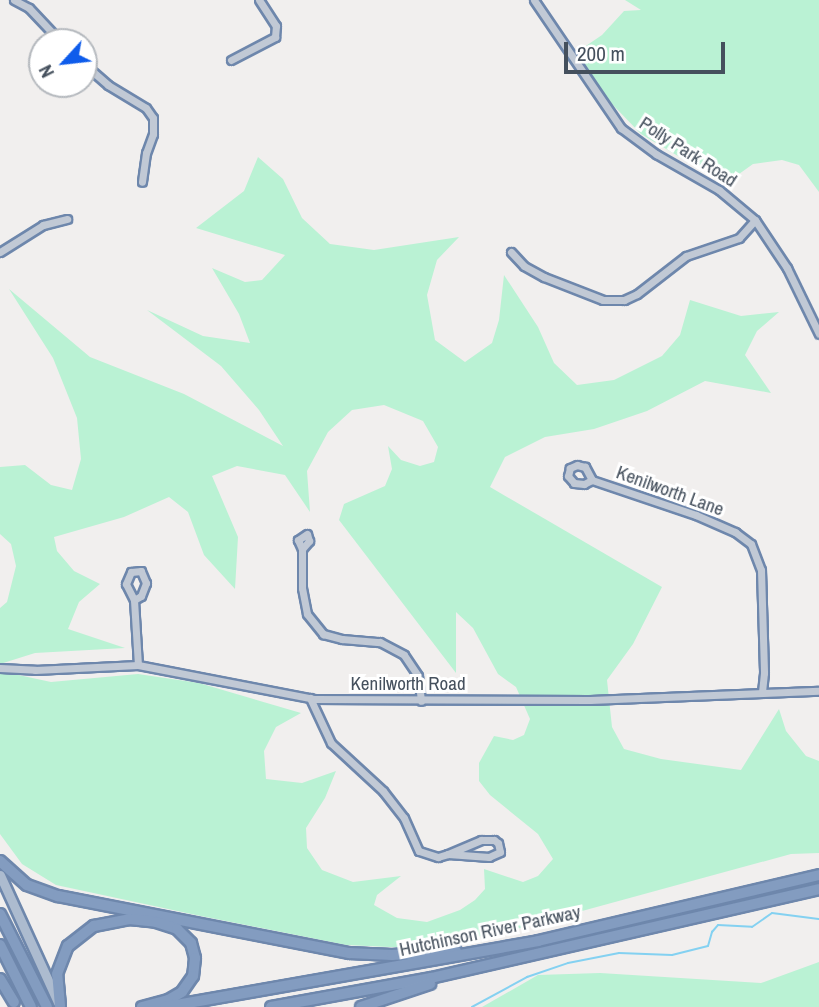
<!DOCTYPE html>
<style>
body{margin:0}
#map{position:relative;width:819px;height:1007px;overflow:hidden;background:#f1efee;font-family:"Archivo Narrow",sans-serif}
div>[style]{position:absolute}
.green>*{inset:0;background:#baf2d4}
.stream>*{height:2px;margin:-1px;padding:0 1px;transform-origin:1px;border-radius:1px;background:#84d1f1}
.roads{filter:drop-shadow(2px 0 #6e87ac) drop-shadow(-2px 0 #6e87ac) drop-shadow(0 2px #6e87ac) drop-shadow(0 -2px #6e87ac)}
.minor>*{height:7px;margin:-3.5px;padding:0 3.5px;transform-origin:3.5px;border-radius:3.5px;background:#c1c9d5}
.major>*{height:9px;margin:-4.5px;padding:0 4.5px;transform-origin:4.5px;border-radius:4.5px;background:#acbbcf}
.highway>*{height:10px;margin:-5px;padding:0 5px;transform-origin:5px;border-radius:5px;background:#839cc0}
span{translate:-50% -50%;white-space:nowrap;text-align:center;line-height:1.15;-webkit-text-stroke:6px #fff;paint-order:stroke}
.street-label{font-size:19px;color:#45505d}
.north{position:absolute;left:28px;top:28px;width:70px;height:70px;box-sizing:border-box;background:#fff;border:2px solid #b5b9be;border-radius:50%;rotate:243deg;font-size:19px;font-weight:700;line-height:28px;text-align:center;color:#45505d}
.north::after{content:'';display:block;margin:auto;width:24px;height:32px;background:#0e5ceb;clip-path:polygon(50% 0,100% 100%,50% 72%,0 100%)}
.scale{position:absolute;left:564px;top:42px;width:161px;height:32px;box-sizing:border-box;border:4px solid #45505d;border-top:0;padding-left:9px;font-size:21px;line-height:24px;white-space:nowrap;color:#45505d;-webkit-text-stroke:5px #fff;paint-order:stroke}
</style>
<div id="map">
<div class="green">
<i style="clip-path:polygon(625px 0,819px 0,819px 192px,799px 165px,782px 160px,753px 164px,725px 184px,641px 134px,610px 102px,577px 52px,602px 35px,624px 11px,641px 10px)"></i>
<i style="clip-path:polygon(258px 157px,283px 179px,302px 218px,330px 244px,374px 250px,459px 237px,437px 260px,427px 295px,435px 340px,465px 362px,492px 343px,499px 320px,504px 275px,538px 327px,554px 363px,577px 385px,614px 380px,662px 356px,680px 335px,690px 300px,741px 316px,779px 312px,757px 331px,745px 355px,771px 393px,705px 381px,647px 411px,594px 429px,545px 437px,505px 457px,490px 487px,662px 587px,633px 644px,607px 680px,612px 727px,624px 749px,661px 759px,741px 770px,779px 709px,786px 731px,806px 756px,819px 761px,819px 853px,791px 854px,505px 932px,411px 948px,346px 945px,196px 915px,56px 885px,22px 864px,0 834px,0 671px,51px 682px,138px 674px,199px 683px,301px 713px,276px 727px,264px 751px,266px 779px,302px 783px,336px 771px,325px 798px,306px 828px,307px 848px,322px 870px,353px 882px,401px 876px,377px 895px,374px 905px,397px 918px,427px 922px,460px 910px,475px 900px,485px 889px,484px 869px,523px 882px,538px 876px,553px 859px,538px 834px,490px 795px,479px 781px,479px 763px,494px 736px,513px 740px,524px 735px,530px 719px,516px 687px,498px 674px,473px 628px,456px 612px,456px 673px,339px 520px,344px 504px,385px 486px,392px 469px,388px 446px,401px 460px,420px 466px,434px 462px,438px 447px,423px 421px,384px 405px,352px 410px,328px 432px,307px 471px,310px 512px,285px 475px,237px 466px,212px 476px,238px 537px,235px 589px,204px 555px,188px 512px,169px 497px,124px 517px,54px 537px,57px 551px,74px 571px,100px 584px,79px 602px,68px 629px,125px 648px,35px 653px,0 664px,0 608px,7px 602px,16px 566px,11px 544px,0 534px,0 467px,25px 465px,51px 485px,72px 490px,81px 459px,77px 418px,53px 358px,9px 289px,90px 357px,184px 394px,283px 446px,259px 410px,221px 366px,147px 310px,203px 336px,250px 343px,239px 314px,212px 268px,245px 282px,262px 280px,285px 255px,196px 228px,244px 191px)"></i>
<i style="clip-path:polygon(819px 962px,819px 1007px,482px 1007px,538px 975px,600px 973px,761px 983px)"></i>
</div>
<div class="stream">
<i style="left:472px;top:1007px;width:63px;rotate:-28.6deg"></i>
<i style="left:527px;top:977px;width:43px;rotate:-18.9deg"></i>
<i style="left:568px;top:963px;width:52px;rotate:-11.1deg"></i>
<i style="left:619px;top:953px;width:53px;rotate:2.2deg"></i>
<i style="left:672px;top:955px;width:37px;rotate:-14deg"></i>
<i style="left:708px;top:946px;width:15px;rotate:-74deg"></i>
<i style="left:712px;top:932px;width:9px;rotate:-49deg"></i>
<i style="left:718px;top:925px;width:34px;rotate:3deg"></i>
<i style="left:752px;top:927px;width:24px;rotate:-35deg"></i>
<i style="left:772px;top:913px;width:47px;rotate:7.3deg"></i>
</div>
<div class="roads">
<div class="minor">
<i style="left:14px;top:0;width:17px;rotate:28deg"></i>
<i style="left:29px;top:8px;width:47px;rotate:46.7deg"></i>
<i style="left:534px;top:0;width:155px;rotate:55.8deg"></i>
<i style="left:621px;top:128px;width:44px;rotate:36.6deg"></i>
<i style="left:656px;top:154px;width:73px;rotate:29.7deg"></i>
<i style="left:719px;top:190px;width:47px;rotate:39.8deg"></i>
<i style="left:755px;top:220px;width:58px;rotate:56.3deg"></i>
<i style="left:787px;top:268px;width:73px;rotate:64.1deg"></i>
<i style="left:231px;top:60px;width:50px;rotate:-27.6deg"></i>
<i style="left:275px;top:37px;width:11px;rotate:-85deg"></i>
<i style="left:276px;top:26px;width:31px;rotate:-123deg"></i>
<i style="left:84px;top:64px;width:32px;rotate:41deg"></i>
<i style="left:108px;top:85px;width:44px;rotate:31.2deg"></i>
<i style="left:146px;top:108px;width:12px;rotate:55deg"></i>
<i style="left:153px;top:118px;width:16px;rotate:90deg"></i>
<i style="left:153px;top:134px;width:20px;rotate:110deg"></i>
<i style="left:146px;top:153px;width:29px;rotate:98deg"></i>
<i style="left:0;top:252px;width:51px;rotate:-32.1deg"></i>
<i style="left:43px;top:225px;width:25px;rotate:-14deg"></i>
<i style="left:511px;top:252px;width:19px;rotate:47deg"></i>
<i style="left:524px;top:266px;width:23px;rotate:29deg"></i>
<i style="left:544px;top:277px;width:63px;rotate:21.3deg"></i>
<i style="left:603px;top:300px;width:21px"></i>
<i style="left:624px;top:300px;width:14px;rotate:-25deg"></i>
<i style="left:637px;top:294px;width:62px;rotate:-37.8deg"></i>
<i style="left:686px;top:256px;width:56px;rotate:-18.8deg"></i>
<i style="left:739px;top:238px;width:24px;rotate:-48deg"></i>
<i style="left:592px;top:480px;width:15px;rotate:-118deg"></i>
<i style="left:585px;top:467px;width:8px;rotate:-166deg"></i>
<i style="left:577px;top:465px;width:8px;rotate:157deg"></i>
<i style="left:570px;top:468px;width:8px;rotate:104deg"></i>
<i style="left:568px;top:476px;width:9px;rotate:49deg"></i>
<i style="left:574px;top:483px;width:10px;rotate:6deg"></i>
<i style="left:584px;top:484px;width:9px;rotate:-27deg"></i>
<i style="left:592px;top:480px;width:110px;rotate:18.6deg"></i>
<i style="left:696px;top:515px;width:43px;rotate:23.6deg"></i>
<i style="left:735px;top:532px;width:20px;rotate:37deg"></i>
<i style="left:751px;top:544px;width:28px;rotate:69deg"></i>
<i style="left:761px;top:570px;width:103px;rotate:88.3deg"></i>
<i style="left:764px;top:673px;width:19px;rotate:96deg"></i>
<i style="left:302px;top:549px;width:11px;rotate:-49deg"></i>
<i style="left:309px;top:541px;width:7px;rotate:-106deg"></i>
<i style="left:307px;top:534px;width:11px;rotate:146deg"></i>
<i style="left:298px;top:540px;width:10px;rotate:66deg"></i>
<i style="left:302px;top:549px;width:39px;rotate:90deg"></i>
<i style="left:302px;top:588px;width:26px;rotate:79deg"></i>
<i style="left:307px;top:614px;width:26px;rotate:51deg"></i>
<i style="left:323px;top:634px;width:20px;rotate:15deg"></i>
<i style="left:342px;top:639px;width:38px;rotate:5deg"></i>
<i style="left:380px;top:642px;width:27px;rotate:28deg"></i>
<i style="left:404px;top:655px;width:25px;rotate:56deg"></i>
<i style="left:418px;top:676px;width:25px;rotate:83deg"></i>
<i style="left:134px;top:600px;width:8px;rotate:-30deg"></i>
<i style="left:141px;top:596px;width:14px;rotate:-69deg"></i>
<i style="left:146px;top:583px;width:13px;rotate:-113deg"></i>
<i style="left:141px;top:571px;width:10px;rotate:174deg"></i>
<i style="left:131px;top:572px;width:13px;rotate:113deg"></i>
<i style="left:126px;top:584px;width:18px;rotate:63deg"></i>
<i style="left:134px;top:600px;width:65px;rotate:86.5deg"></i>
<i style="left:0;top:668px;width:35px;rotate:3deg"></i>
<i style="left:35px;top:670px;width:103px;rotate:-2.8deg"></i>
<i style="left:138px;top:665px;width:179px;rotate:10.9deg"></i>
<i style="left:314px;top:699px;width:276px;rotate:0.2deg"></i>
<i style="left:590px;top:700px;width:229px;rotate:-2.3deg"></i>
<i style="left:310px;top:698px;width:50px;rotate:65deg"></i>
<i style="left:331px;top:743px;width:71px;rotate:42.7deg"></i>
<i style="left:383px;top:791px;width:34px;rotate:52deg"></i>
<i style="left:404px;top:818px;width:36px;rotate:66deg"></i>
<i style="left:419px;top:851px;width:20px;rotate:18deg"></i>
<i style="left:438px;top:857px;width:10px;rotate:-17deg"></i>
<i style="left:481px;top:840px;width:13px"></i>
<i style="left:494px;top:840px;width:5px;rotate:37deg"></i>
<i style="left:498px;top:843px;width:9px;rotate:77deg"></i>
<i style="left:500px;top:852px;width:12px;rotate:156deg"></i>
<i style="left:489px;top:857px;width:41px;rotate:-175.8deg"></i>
<i style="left:448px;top:854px;width:36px;rotate:-23deg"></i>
</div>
<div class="major">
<i style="left:0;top:875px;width:140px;rotate:65.5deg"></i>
</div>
<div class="highway">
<i style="left:0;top:861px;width:36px;rotate:42deg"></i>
<i style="left:27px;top:885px;width:33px;rotate:20deg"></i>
<i style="left:58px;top:896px;width:297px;rotate:11.1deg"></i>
<i style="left:349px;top:953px;width:43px;rotate:2.7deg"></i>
<i style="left:392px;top:955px;width:64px;rotate:-3.6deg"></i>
<i style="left:0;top:914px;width:104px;rotate:63.2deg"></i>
<i style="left:0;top:945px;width:69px;rotate:63.4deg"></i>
<i style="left:0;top:979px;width:27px;rotate:59deg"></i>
<i style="left:60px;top:1006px;width:32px;rotate:-95deg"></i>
<i style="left:57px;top:974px;width:30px;rotate:-69deg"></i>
<i style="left:68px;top:946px;width:33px;rotate:-38deg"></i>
<i style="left:94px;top:926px;width:36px;rotate:-11deg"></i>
<i style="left:129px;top:919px;width:27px;rotate:6deg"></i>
<i style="left:156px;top:922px;width:22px;rotate:18deg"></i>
<i style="left:177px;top:929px;width:20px;rotate:45deg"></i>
<i style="left:191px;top:943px;width:16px;rotate:75deg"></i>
<i style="left:195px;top:958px;width:18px;rotate:96deg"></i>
<i style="left:193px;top:976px;width:19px;rotate:125deg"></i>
<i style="left:182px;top:992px;width:16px;rotate:150deg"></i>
<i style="left:168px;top:1000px;width:27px;rotate:165deg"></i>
<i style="left:165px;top:1007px;width:379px;rotate:-10deg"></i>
<i style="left:538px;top:941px;width:289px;rotate:-13.2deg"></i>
<i style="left:271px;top:1007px;width:163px;rotate:-10.3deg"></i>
<i style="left:431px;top:978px;width:398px;rotate:-12.9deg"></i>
<i style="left:361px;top:1007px;width:73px;rotate:-18.4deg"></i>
</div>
</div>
<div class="street-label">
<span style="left:688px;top:152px;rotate:33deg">Polly Park Road</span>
<span style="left:670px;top:491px;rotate:20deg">Kenilworth Lane</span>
<span style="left:408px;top:684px">Kenilworth Road</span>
<span style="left:490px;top:931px;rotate:-12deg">Hutchinson River Parkway</span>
</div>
<div class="north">N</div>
<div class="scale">200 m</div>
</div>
